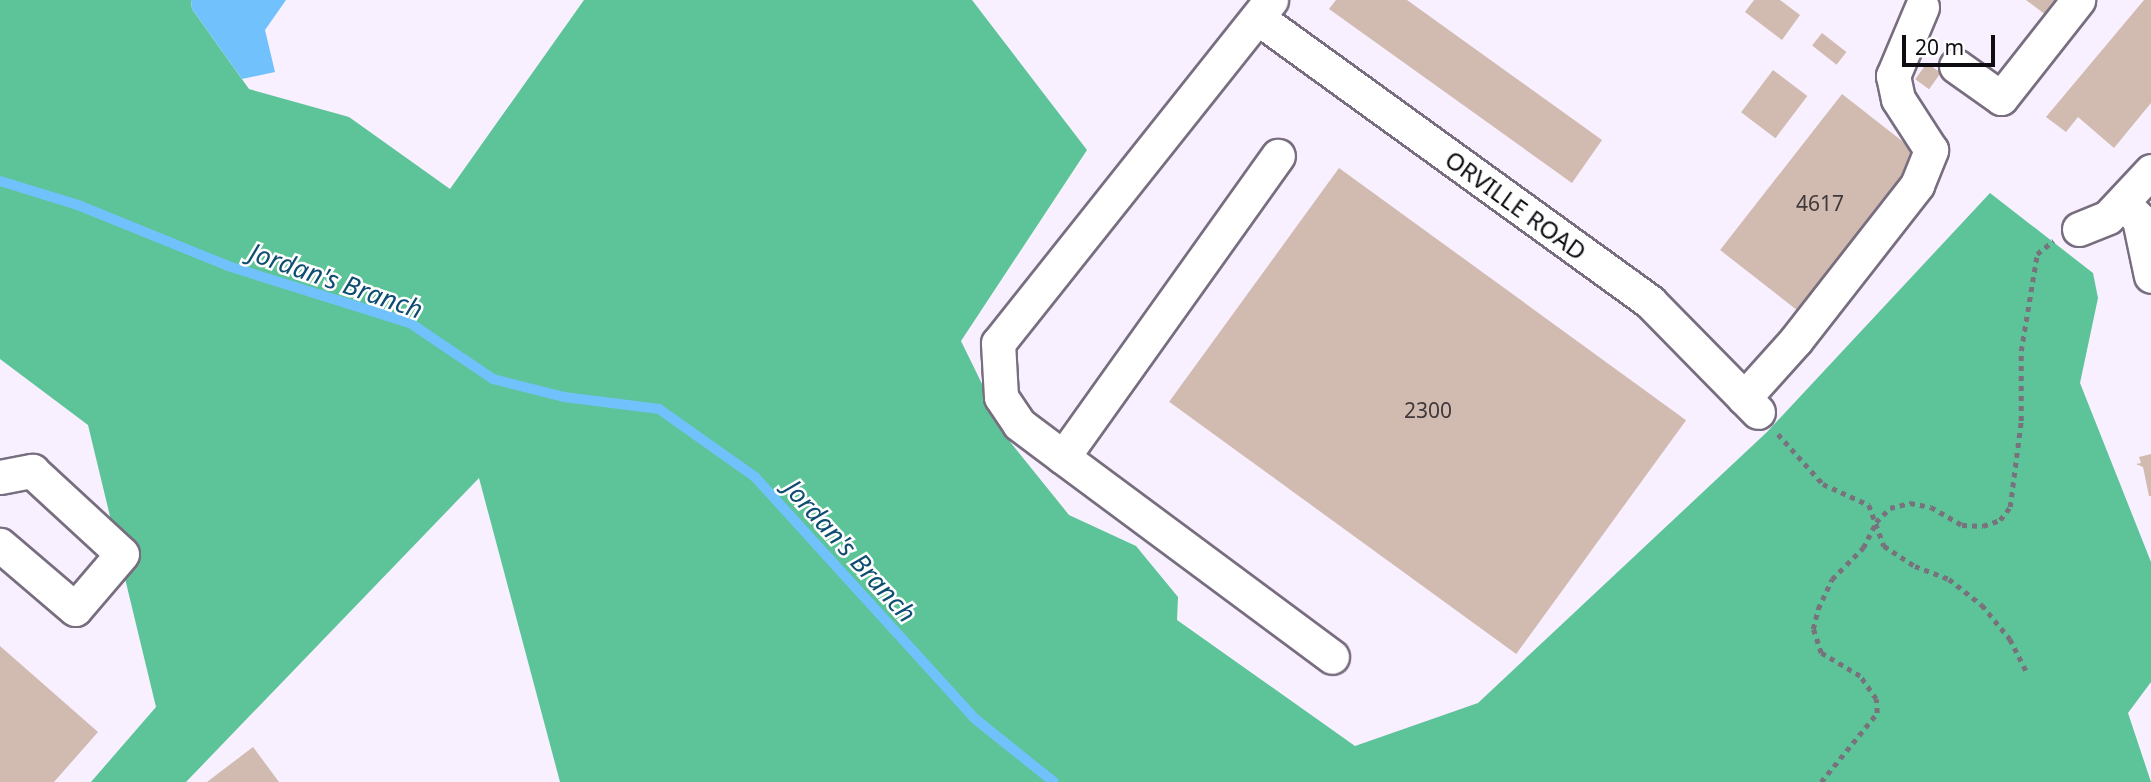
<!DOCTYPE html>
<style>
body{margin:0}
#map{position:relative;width:2151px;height:782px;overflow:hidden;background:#f8efff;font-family:"Noto Sans",sans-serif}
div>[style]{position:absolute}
.forest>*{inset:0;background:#5dc399}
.water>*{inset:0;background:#71c2fc}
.stream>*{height:10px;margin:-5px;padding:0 5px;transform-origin:5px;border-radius:5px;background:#71c2fc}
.building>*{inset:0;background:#d1bbb1;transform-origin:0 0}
.path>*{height:4.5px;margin-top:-2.25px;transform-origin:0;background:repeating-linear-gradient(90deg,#78727d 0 5px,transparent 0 10px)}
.roads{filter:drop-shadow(2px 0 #786e7f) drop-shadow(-2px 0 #786e7f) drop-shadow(0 2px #786e7f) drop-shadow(0 -2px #786e7f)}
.minor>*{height:33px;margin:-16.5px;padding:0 16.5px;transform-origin:16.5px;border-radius:16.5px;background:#fff}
span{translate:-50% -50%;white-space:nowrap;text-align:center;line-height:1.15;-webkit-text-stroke:5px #fff;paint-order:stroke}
.number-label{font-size:21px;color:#40383a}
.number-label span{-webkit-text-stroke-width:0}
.street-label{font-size:24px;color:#0f0c12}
.water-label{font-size:26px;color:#0e4d72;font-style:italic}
.scale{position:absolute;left:1902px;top:35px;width:93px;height:32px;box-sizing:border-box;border:4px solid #0f0c12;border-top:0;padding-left:9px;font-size:21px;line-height:24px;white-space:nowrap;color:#0f0c12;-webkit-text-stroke:5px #fff;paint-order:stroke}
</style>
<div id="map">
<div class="forest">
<i style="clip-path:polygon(0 0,191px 0,192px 9px,249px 89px,349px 117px,450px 189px,584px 0,972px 0,1087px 150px,961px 341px,1011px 443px,1069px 515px,1136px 546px,1178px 597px,1177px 620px,1355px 746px,1478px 703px,1767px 432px,1990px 193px,2093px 273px,2098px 298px,2080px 383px,2151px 562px,2151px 682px,2128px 713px,2151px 782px,560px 782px,479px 478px,186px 782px,91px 782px,156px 707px,88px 425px,0 359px)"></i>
</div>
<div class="water">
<i style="clip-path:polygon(191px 0,286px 0,265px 30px,275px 72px,242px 79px,192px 9px)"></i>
</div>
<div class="stream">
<i style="left:0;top:181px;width:82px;rotate:17.1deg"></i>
<i style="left:78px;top:205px;width:162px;rotate:22.1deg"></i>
<i style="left:228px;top:266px;width:191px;rotate:17.4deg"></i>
<i style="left:410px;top:323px;width:100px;rotate:34deg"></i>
<i style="left:493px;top:379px;width:73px;rotate:14.2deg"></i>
<i style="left:564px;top:397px;width:96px;rotate:7.2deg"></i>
<i style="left:659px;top:409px;width:118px;rotate:35.3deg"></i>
<i style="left:755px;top:477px;width:326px;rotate:47.7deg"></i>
<i style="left:974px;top:718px;width:102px;rotate:38.7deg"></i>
</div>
<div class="building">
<i style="clip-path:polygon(1336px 0,1407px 0,1602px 140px,1572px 183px,1329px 9px)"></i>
<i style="clip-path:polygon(1754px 0,1780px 0,1800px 15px,1782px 40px,1745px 12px)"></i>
<i style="clip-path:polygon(2026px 0,2064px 0,2050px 18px)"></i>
<i style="clip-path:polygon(2144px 0,2151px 0,2151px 103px,2114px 148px,2078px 117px,2066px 132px,2046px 117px)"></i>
<i style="left:1822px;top:33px;width:31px;height:16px;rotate:38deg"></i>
<i style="left:1927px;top:63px;width:17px;height:20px;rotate:36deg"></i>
<i style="left:1773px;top:70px;width:43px;height:53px;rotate:37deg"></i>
<i style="left:1842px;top:94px;width:99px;height:198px;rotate:38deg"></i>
<i style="left:1339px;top:168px;width:429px;height:289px;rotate:36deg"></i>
<i style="clip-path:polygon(2151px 454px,2151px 496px,2149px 496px,2143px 467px,2136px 464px,2141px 463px,2139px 457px)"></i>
<i style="clip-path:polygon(0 646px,98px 732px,54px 782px,0 782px)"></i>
<i style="clip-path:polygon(253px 747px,279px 782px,207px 782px)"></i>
</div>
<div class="path">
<i style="left:1778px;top:434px;width:67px;rotate:48deg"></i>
<i style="left:1823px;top:484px;width:51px;rotate:24.5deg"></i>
<i style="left:1869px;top:505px;width:44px;rotate:69.9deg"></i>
<i style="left:1884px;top:546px;width:37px;rotate:33deg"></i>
<i style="left:1915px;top:566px;width:36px;rotate:21deg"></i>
<i style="left:1949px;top:579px;width:42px;rotate:38.2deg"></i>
<i style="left:1982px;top:605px;width:44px;rotate:50.5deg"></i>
<i style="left:2010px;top:639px;width:39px;rotate:63deg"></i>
<i style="left:1821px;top:782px;width:89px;rotate:-50.9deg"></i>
<i style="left:1877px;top:713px;width:14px;rotate:-94deg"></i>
<i style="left:1876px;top:699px;width:28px;rotate:-125deg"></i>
<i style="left:1860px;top:676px;width:45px;rotate:-149.5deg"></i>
<i style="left:1821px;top:653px;width:25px;rotate:-108deg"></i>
<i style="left:1813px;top:629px;width:21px;rotate:-76deg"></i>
<i style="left:1818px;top:609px;width:33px;rotate:-65deg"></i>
<i style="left:1832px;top:579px;width:44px;rotate:-45deg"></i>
<i style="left:1863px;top:548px;width:29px;rotate:-63deg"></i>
<i style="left:1876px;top:522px;width:20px;rotate:-45deg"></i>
<i style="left:1890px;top:508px;width:21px;rotate:-14deg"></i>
<i style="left:1910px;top:503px;width:21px;rotate:11deg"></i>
<i style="left:1931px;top:507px;width:36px;rotate:30deg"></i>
<i style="left:1962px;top:525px;width:21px;rotate:3deg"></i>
<i style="left:1983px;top:526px;width:18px;rotate:-19deg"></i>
<i style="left:2000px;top:520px;width:16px;rotate:-52deg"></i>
<i style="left:2010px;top:507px;width:87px;rotate:-82.7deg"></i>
<i style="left:2021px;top:421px;width:70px;rotate:-90deg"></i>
<i style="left:2021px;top:351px;width:98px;rotate:-80.6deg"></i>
<i style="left:2037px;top:254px;width:21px;rotate:-39deg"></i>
</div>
<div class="roads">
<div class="minor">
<i style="left:1271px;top:0;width:438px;rotate:128.5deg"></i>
<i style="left:998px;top:343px;width:54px;rotate:86.8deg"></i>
<i style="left:1001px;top:397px;width:32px;rotate:56deg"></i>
<i style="left:1019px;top:424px;width:55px;rotate:36.9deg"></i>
<i style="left:1063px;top:457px;width:370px;rotate:-54.5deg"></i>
<i style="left:1258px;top:18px;width:484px;rotate:35.9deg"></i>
<i style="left:1650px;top:302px;width:154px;rotate:45.5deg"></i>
<i style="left:1956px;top:66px;width:55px;rotate:35.4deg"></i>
<i style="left:2001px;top:98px;width:125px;rotate:-51.8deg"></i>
<i style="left:2123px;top:203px;width:23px;rotate:45deg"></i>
<i style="left:2139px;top:219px;width:58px;rotate:78.1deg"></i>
<i style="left:2079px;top:229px;width:31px;rotate:-22deg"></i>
<i style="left:2108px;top:217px;width:63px;rotate:-46.9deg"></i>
<i style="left:1744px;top:398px;width:78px;rotate:-48.1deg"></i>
<i style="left:1796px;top:340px;width:197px;rotate:-52deg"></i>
<i style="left:1917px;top:185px;width:38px;rotate:-68deg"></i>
<i style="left:1931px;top:150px;width:61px;rotate:-122.9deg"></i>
<i style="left:1898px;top:99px;width:24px;rotate:-102deg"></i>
<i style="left:1893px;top:76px;width:75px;rotate:-67.2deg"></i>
<i style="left:1063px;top:457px;width:335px;rotate:36.6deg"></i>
<i style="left:0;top:477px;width:33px;rotate:-11deg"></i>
<i style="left:32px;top:471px;width:122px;rotate:42.7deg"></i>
<i style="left:122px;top:554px;width:72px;rotate:130.5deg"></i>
<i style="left:75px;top:609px;width:99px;rotate:-139.5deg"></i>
</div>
</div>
<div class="number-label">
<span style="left:1820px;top:203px">4617</span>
<span style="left:1428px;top:410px">2300</span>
</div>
<div class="street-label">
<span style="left:1516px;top:205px;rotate:36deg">ORVILLE ROAD</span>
</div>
<div class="water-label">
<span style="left:336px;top:281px;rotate:19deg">Jordan's Branch</span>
<span style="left:850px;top:551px;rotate:48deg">Jordan's Branch</span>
</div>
<div class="scale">20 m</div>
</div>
